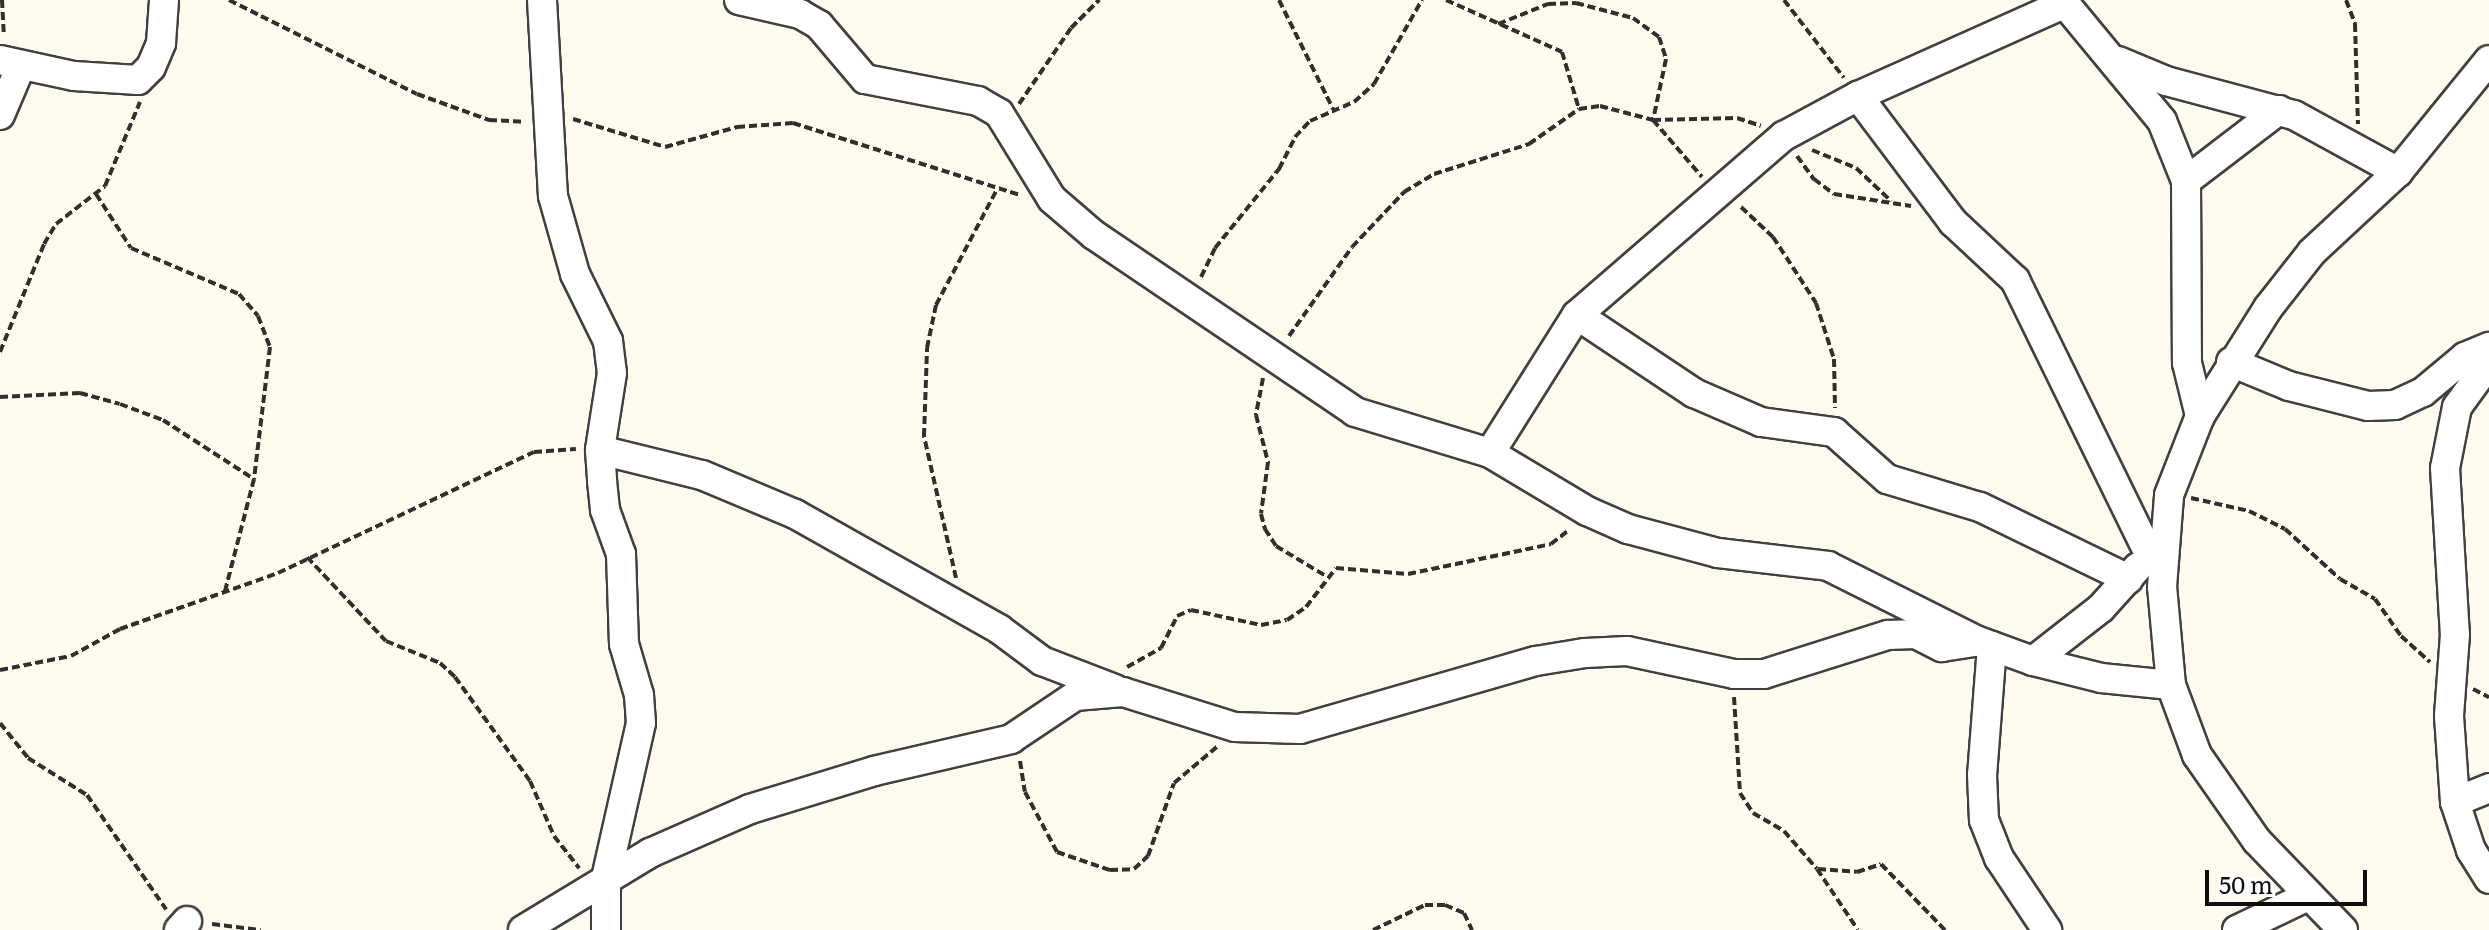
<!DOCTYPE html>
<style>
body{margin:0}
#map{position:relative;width:2489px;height:930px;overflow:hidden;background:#fffaee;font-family:Literata,serif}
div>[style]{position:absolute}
.path>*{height:4px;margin-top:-2px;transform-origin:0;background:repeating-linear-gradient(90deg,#2f2f2f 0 8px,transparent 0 12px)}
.roads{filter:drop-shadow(2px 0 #404040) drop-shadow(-2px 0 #404040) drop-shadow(0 2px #404040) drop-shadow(0 -2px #404040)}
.minor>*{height:28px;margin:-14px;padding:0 14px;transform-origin:14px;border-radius:14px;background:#fff}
span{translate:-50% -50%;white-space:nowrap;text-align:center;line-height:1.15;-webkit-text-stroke:8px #fff;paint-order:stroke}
.scale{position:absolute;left:2205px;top:870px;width:162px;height:36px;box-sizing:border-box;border:4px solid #0d0d0d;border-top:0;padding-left:10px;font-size:24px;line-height:28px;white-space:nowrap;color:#0d0d0d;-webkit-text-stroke:6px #fff;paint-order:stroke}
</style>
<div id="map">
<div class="path">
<i style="left:2px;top:0;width:36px;rotate:87deg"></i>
<i style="left:229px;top:0;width:210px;rotate:26.6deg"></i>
<i style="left:417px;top:94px;width:77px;rotate:19.9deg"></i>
<i style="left:489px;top:120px;width:35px;rotate:3deg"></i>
<i style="left:1279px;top:0;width:122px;rotate:63.6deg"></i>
<i style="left:1446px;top:0;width:127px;rotate:24.1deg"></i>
<i style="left:1562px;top:52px;width:59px;rotate:73.4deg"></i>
<i style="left:1784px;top:0;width:98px;rotate:52.4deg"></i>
<i style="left:2346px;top:0;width:26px;rotate:69deg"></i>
<i style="left:2355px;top:24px;width:100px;rotate:88.3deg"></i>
<i style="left:1498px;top:24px;width:54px;rotate:-21.8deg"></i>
<i style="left:1548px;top:4px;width:28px;rotate:-2deg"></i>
<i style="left:1576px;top:3px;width:59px;rotate:14.7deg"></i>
<i style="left:1633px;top:18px;width:32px;rotate:36deg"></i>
<i style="left:1659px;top:37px;width:23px;rotate:72deg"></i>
<i style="left:1666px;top:59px;width:62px;rotate:102deg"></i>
<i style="left:1653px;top:120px;width:75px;rotate:49.3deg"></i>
<i style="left:1019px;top:104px;width:92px;rotate:-55.6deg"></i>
<i style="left:1071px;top:28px;width:40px;rotate:-45deg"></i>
<i style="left:573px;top:119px;width:96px;rotate:16.9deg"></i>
<i style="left:665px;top:147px;width:75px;rotate:-15.5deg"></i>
<i style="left:737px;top:127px;width:56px;rotate:-4.1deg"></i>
<i style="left:793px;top:123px;width:238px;rotate:17.6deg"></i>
<i style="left:1812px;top:150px;width:48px;rotate:22.2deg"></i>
<i style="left:1856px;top:168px;width:48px;rotate:43.3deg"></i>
<i style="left:1797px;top:156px;width:29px;rotate:54deg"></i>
<i style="left:1814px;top:179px;width:25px;rotate:37deg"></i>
<i style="left:1834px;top:194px;width:78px;rotate:8.9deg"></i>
<i style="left:96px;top:194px;width:64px;rotate:57.1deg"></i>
<i style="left:131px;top:248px;width:117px;rotate:23.1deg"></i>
<i style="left:239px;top:294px;width:29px;rotate:49deg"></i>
<i style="left:258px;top:316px;width:33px;rotate:69deg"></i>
<i style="left:270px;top:347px;width:133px;rotate:96.9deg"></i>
<i style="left:254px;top:479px;width:116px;rotate:104.5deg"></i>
<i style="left:1741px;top:207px;width:44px;rotate:43.2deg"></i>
<i style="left:1773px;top:237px;width:79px;rotate:56.9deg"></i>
<i style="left:1816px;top:303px;width:59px;rotate:72.2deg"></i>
<i style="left:1834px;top:359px;width:49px;rotate:88.8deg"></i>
<i style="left:1201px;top:277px;width:32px;rotate:-64deg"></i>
<i style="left:1215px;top:248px;width:102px;rotate:-51deg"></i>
<i style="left:1279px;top:169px;width:36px;rotate:-63deg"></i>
<i style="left:1295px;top:137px;width:22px;rotate:-47deg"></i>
<i style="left:1310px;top:121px;width:48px;rotate:-23.4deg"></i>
<i style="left:1354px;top:102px;width:27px;rotate:-42deg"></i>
<i style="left:1374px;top:84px;width:97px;rotate:-60.3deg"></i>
<i style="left:1289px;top:336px;width:109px;rotate:-54.7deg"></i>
<i style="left:1352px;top:247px;width:76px;rotate:-46.6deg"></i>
<i style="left:1404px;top:192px;width:35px;rotate:-31deg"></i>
<i style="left:1434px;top:174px;width:100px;rotate:-17.5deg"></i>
<i style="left:1529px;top:144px;width:61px;rotate:-35deg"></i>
<i style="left:1579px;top:109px;width:21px;rotate:-8deg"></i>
<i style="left:1600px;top:106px;width:55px;rotate:14.8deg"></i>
<i style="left:1653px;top:120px;width:84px;rotate:-1.4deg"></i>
<i style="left:1737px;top:118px;width:25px;rotate:18deg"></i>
<i style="left:0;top:352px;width:117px;rotate:-67.8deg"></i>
<i style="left:44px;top:244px;width:23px;rotate:-59deg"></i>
<i style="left:56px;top:224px;width:62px;rotate:-37.8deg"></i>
<i style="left:105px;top:186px;width:91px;rotate:-67.4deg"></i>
<i style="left:1263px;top:378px;width:38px;rotate:101deg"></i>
<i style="left:1256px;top:415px;width:49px;rotate:75.7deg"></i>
<i style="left:1268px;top:462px;width:52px;rotate:97.7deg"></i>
<i style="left:1261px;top:514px;width:16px;rotate:75deg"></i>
<i style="left:1265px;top:529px;width:20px;rotate:57deg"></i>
<i style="left:1276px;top:546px;width:58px;rotate:31deg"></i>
<i style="left:0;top:397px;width:80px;rotate:-2.9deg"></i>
<i style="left:80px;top:393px;width:41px;rotate:15.4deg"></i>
<i style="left:120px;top:404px;width:46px;rotate:20.4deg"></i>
<i style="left:163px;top:420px;width:108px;rotate:33deg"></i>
<i style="left:2191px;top:498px;width:59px;rotate:12.6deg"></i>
<i style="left:2249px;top:511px;width:40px;rotate:26.6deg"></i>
<i style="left:2285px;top:529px;width:74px;rotate:42.3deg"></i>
<i style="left:2340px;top:579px;width:40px;rotate:29.7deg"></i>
<i style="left:2375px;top:599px;width:45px;rotate:54.9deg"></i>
<i style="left:2401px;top:636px;width:39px;rotate:42deg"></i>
<i style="left:307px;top:557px;width:115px;rotate:46.8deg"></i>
<i style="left:386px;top:641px;width:58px;rotate:22.2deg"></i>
<i style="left:440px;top:663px;width:21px;rotate:43deg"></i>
<i style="left:455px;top:677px;width:128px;rotate:54.2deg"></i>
<i style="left:530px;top:781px;width:60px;rotate:66.4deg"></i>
<i style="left:554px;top:836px;width:41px;rotate:52deg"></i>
<i style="left:956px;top:578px;width:146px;rotate:-102.7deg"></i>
<i style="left:924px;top:436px;width:88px;rotate:-88deg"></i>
<i style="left:927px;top:348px;width:44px;rotate:-78.2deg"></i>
<i style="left:936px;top:305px;width:129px;rotate:-62.2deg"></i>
<i style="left:1127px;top:667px;width:39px;rotate:-29deg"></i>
<i style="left:1161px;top:648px;width:36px;rotate:-63deg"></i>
<i style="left:1177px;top:616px;width:15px;rotate:-23deg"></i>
<i style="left:1191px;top:610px;width:72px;rotate:12.1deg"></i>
<i style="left:1261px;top:625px;width:26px;rotate:-11deg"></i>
<i style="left:1287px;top:620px;width:23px;rotate:-34deg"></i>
<i style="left:1306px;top:607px;width:49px;rotate:-52.4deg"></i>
<i style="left:1336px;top:568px;width:72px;rotate:4.8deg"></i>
<i style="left:1408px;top:574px;width:146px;rotate:-11.8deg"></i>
<i style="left:1551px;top:544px;width:23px;rotate:-38deg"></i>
<i style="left:0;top:670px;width:72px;rotate:-11.2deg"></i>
<i style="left:71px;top:656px;width:56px;rotate:-28.9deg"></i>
<i style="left:120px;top:629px;width:168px;rotate:-19.5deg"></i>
<i style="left:278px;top:573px;width:283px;rotate:-25.3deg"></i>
<i style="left:534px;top:452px;width:42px;rotate:-4.1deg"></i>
<i style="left:2473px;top:689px;width:18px;rotate:27deg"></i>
<i style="left:1734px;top:697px;width:96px;rotate:86.4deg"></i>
<i style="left:1740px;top:793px;width:24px;rotate:57deg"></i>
<i style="left:1753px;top:813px;width:36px;rotate:30deg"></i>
<i style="left:1784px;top:831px;width:50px;rotate:49deg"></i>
<i style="left:1817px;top:869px;width:73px;rotate:56.1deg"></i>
<i style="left:0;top:723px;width:45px;rotate:51.3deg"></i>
<i style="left:28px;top:758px;width:70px;rotate:32.1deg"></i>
<i style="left:87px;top:795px;width:139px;rotate:55.3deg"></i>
<i style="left:1020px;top:761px;width:31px;rotate:81deg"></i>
<i style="left:1025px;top:792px;width:68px;rotate:61.9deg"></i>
<i style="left:1057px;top:852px;width:56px;rotate:18.8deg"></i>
<i style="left:1110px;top:870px;width:24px;rotate:-2deg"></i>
<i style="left:1134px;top:869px;width:19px;rotate:-43deg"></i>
<i style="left:1148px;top:856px;width:77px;rotate:-70.4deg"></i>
<i style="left:1174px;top:783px;width:57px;rotate:-40.1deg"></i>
<i style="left:1818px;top:869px;width:39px;rotate:4deg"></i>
<i style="left:1857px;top:872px;width:25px;rotate:-18deg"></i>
<i style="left:1881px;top:864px;width:92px;rotate:45.9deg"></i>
<i style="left:212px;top:924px;width:49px;rotate:7deg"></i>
<i style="left:1373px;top:930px;width:58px;rotate:-25.7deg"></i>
<i style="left:1425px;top:905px;width:20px"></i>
<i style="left:1445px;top:905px;width:21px;rotate:23deg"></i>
<i style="left:1464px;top:913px;width:19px;rotate:65deg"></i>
</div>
<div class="roads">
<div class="minor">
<i style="left:542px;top:0;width:196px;rotate:86.8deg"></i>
<i style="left:553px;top:196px;width:81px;rotate:74.2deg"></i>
<i style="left:575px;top:274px;width:75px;rotate:63.8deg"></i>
<i style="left:608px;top:341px;width:32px;rotate:83deg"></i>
<i style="left:612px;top:373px;width:78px;rotate:98.9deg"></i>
<i style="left:600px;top:450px;width:31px;rotate:86deg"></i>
<i style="left:602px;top:481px;width:29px;rotate:84deg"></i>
<i style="left:605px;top:510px;width:47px;rotate:70deg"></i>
<i style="left:621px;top:554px;width:90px;rotate:88.1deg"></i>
<i style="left:624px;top:644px;width:53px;rotate:73.6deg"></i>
<i style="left:639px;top:695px;width:28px;rotate:86deg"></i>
<i style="left:641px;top:723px;width:159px;rotate:102.7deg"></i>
<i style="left:606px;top:878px;width:52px;rotate:90deg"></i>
<i style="left:739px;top:0;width:63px;rotate:12.9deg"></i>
<i style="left:800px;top:14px;width:22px;rotate:30deg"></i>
<i style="left:819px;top:25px;width:71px;rotate:49.6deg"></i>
<i style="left:865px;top:79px;width:115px;rotate:11deg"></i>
<i style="left:978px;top:101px;width:24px;rotate:30deg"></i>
<i style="left:999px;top:113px;width:101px;rotate:58.4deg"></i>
<i style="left:1052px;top:199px;width:55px;rotate:40.6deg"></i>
<i style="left:1094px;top:235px;width:315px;rotate:34.1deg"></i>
<i style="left:1355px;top:412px;width:141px;rotate:16.9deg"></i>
<i style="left:1490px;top:453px;width:113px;rotate:30.9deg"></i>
<i style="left:1587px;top:511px;width:45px;rotate:23.7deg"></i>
<i style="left:1628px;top:529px;width:93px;rotate:14.9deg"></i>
<i style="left:1718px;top:553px;width:111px;rotate:6.7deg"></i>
<i style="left:1828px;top:566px;width:168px;rotate:26.6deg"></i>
<i style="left:1978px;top:641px;width:59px;rotate:20deg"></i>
<i style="left:2033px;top:661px;width:70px;rotate:14deg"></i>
<i style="left:2101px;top:678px;width:70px;rotate:5.7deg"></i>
<i style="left:2062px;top:0;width:157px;rotate:50.4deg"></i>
<i style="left:2162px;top:121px;width:65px;rotate:68.2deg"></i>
<i style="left:2186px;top:181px;width:182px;rotate:89.7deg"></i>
<i style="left:2187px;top:363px;width:55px;rotate:76.2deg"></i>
<i style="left:0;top:60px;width:76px;rotate:12.2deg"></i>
<i style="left:74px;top:76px;width:64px;rotate:3.6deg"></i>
<i style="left:138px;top:80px;width:18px;rotate:-45deg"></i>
<i style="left:151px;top:67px;width:26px;rotate:-67deg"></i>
<i style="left:161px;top:43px;width:43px;rotate:-86deg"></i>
<i style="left:2118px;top:61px;width:52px;rotate:22.6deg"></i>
<i style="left:2166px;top:81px;width:132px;rotate:14.9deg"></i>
<i style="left:2294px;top:115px;width:119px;rotate:28.7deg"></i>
<i style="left:1858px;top:96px;width:158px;rotate:53deg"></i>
<i style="left:1953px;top:222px;width:85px;rotate:43.1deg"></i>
<i style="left:2015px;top:280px;width:305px;rotate:63.9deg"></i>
<i style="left:0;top:115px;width:51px;rotate:-66.9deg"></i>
<i style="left:2186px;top:181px;width:117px;rotate:-37.4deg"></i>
<i style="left:1577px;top:315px;width:141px;rotate:33.7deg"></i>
<i style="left:1694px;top:393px;width:73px;rotate:23.4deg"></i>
<i style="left:1761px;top:422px;width:74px;rotate:7.8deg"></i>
<i style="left:1834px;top:432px;width:71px;rotate:41.6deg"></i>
<i style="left:1887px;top:479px;width:97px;rotate:16.8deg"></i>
<i style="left:1980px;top:507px;width:165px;rotate:25.9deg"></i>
<i style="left:2231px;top:362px;width:63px;rotate:22.5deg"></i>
<i style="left:2289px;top:386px;width:81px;rotate:14.2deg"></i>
<i style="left:2368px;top:406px;width:27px;rotate:-2deg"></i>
<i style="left:2395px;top:405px;width:31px;rotate:-25deg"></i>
<i style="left:2423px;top:392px;width:55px;rotate:-39.8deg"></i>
<i style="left:2465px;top:357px;width:26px;rotate:-23deg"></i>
<i style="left:2489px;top:363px;width:54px;rotate:126deg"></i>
<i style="left:2457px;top:407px;width:62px;rotate:101.1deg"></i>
<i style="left:2445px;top:468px;width:166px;rotate:86.6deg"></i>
<i style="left:2455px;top:634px;width:82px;rotate:94.2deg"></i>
<i style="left:2449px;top:716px;width:86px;rotate:86deg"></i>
<i style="left:2455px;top:802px;width:51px;rotate:71.6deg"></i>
<i style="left:2471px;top:850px;width:34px;rotate:58deg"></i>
<i style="left:600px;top:450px;width:105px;rotate:13.8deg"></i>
<i style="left:702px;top:475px;width:101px;rotate:22.8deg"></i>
<i style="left:795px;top:514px;width:234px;rotate:29.4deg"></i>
<i style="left:999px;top:629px;width:54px;rotate:36.7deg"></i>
<i style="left:1042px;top:661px;width:78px;rotate:21deg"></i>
<i style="left:1490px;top:453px;width:163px;rotate:-57.8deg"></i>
<i style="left:1577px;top:315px;width:274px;rotate:-40.9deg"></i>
<i style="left:1784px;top:136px;width:84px;rotate:-28.4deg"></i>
<i style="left:1858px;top:96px;width:226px;rotate:-24.1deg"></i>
<i style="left:1992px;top:646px;width:129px;rotate:94.4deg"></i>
<i style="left:1982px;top:775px;width:45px;rotate:87.5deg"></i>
<i style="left:1984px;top:820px;width:41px;rotate:68.5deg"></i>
<i style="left:1999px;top:858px;width:87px;rotate:56.3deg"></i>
<i style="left:2033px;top:661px;width:86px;rotate:-37.9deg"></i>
<i style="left:2101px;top:608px;width:55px;rotate:-47.9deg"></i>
<i style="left:2455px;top:802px;width:37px;rotate:-22deg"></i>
<i style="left:179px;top:930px;width:12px;rotate:-48deg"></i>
<i style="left:523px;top:930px;width:149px;rotate:-31.2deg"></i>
<i style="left:650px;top:853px;width:109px;rotate:-23.7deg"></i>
<i style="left:750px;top:809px;width:130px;rotate:-17deg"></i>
<i style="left:874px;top:771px;width:141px;rotate:-13.1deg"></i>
<i style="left:1011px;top:739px;width:77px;rotate:-33.9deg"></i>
<i style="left:1075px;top:696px;width:48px;rotate:-4.8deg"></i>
<i style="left:1123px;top:692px;width:117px;rotate:17.4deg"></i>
<i style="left:1235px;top:727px;width:65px;rotate:1.8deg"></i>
<i style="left:1300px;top:729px;width:246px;rotate:-16.1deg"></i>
<i style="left:1536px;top:661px;width:50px;rotate:-9.3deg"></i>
<i style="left:1585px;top:653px;width:42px;rotate:-2.7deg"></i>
<i style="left:1627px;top:651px;width:109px;rotate:12.1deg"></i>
<i style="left:1734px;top:674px;width:30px"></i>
<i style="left:1764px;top:674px;width:130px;rotate:-17.5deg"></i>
<i style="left:1888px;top:635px;width:28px;rotate:-2deg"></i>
<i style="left:1916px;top:634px;width:29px;rotate:27deg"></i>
<i style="left:1942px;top:647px;width:36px;rotate:-9deg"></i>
<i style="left:2237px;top:930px;width:79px;rotate:-25.6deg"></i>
<i style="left:2343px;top:930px;width:124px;rotate:-134deg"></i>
<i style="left:2257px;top:841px;width:105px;rotate:-124.9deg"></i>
<i style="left:2197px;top:755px;width:75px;rotate:-110.4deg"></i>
<i style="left:2171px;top:685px;width:98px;rotate:-95.2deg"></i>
<i style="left:2162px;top:587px;width:92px;rotate:-85.6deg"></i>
<i style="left:2169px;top:495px;width:85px;rotate:-68.6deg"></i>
<i style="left:2200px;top:416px;width:128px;rotate:-57.8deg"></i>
<i style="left:2268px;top:308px;width:71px;rotate:-51.8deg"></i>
<i style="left:2312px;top:252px;width:117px;rotate:-42.9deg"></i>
<i style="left:2398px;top:172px;width:144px;rotate:-50.9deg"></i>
</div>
</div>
<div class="scale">50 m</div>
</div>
